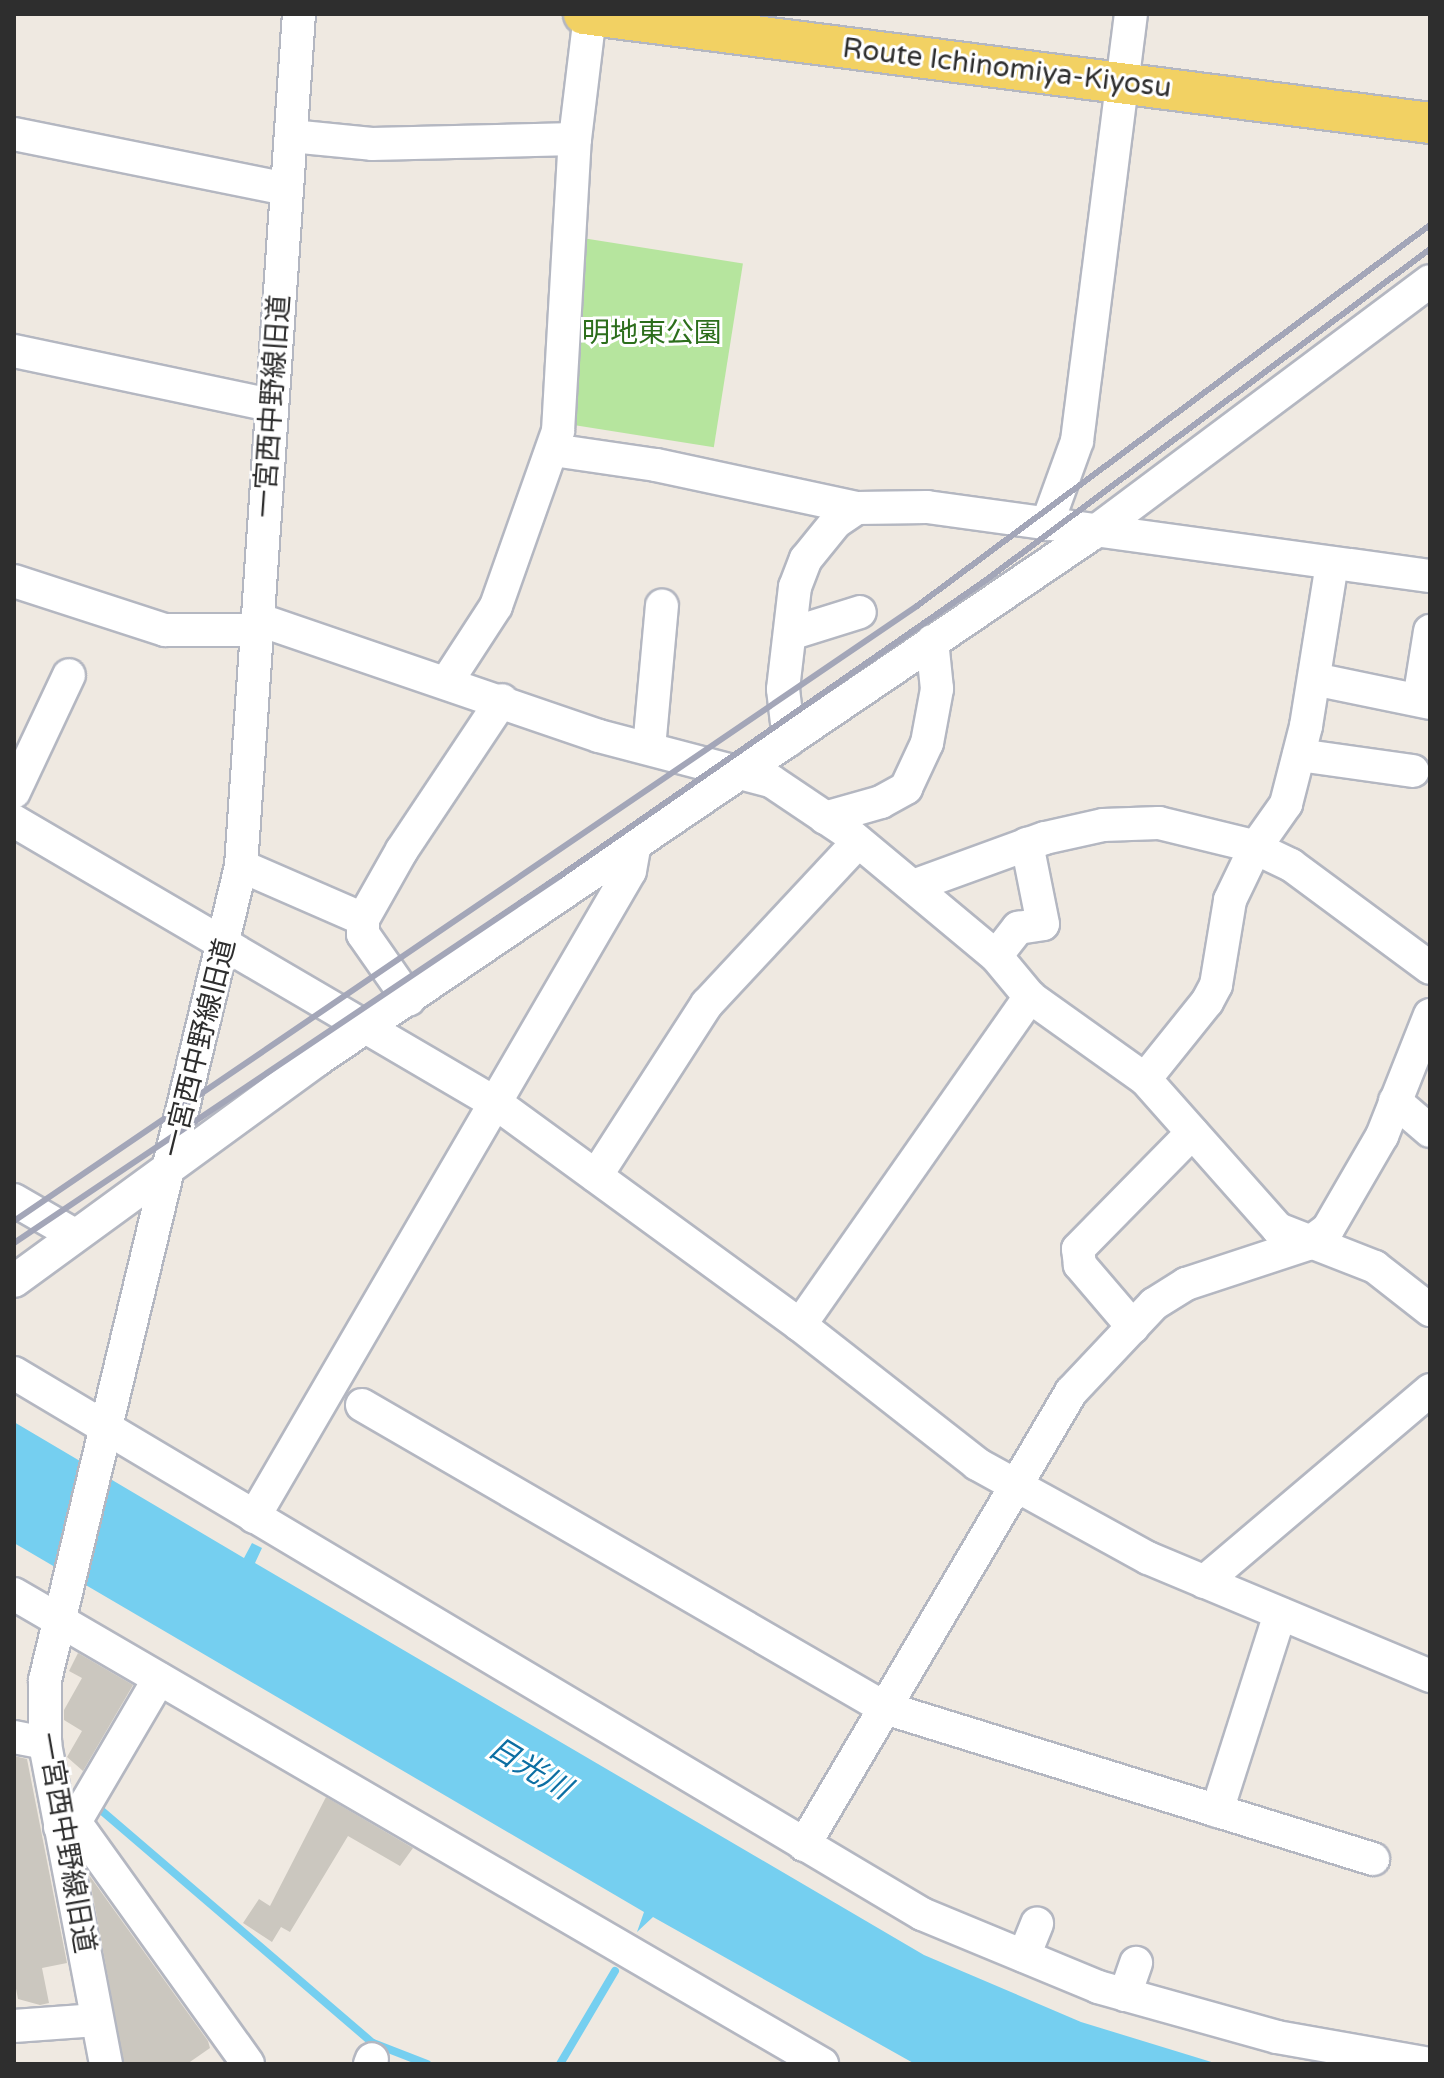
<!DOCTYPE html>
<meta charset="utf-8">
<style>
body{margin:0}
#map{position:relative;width:1444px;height:2078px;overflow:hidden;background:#efe9e1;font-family:"Varela Round","Noto Sans JP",sans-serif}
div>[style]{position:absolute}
.green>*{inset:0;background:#b6e59e;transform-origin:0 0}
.water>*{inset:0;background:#75cff0}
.stream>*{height:8px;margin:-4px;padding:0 4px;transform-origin:4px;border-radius:4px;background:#75cff0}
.building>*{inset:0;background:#cbc7bf}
.roads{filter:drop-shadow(2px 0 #b4b7c1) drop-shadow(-2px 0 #b4b7c1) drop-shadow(0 2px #b4b7c1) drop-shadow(0 -2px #b4b7c1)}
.minor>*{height:32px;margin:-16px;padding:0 16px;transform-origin:16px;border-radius:16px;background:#fff}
.major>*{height:40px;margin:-20px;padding:0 20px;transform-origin:20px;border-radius:20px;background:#f2d163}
.rail>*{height:6px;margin:-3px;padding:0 3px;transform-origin:3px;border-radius:3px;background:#a3a6b8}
span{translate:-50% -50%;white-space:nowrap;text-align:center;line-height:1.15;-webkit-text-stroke:6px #fff;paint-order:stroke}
.street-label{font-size:28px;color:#2e2e2e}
.park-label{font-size:28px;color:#2c6e1b}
.water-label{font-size:30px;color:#0d6fa3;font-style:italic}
.frame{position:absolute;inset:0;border:16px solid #2e2e2e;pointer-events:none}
</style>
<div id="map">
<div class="green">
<i style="left:576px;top:237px;width:169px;height:186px;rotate:9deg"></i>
</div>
<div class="water">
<i style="clip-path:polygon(14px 1422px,244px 1558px,252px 1543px,262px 1548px,255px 1563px,924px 1955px,1081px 2022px,1218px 2064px,915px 2064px,653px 1917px,637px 1932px,644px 1912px,14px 1543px)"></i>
</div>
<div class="stream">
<i style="left:95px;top:1805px;width:366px;rotate:40.6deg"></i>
<i style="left:373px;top:2043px;width:58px;rotate:21.3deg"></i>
<i style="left:560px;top:2064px;width:108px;rotate:-59.4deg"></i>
</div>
<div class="building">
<i style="clip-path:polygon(78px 1653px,133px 1685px,83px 1771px,67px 1757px,82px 1731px,64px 1720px,64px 1710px,82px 1678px,69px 1671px)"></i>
<i style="clip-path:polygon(14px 1756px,27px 1759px,67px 1963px,42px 1968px,49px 2003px,40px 2005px,18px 1999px,14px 1978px)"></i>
<i style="clip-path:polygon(326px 1797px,413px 1848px,400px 1866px,348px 1836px,290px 1932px,281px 1927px,272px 1942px,243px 1923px,259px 1899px,270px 1906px)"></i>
<i style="clip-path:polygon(89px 1875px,208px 2041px,210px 2048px,187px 2064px,124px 2064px)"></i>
</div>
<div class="roads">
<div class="minor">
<i style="left:14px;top:134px;width:278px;rotate:11.4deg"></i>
<i style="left:291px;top:136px;width:81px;rotate:5.6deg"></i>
<i style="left:372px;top:144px;width:203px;rotate:-1.4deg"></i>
<i style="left:14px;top:351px;width:263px;rotate:11.9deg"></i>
<i style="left:553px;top:450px;width:104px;rotate:8.3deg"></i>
<i style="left:656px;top:465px;width:206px;rotate:12.1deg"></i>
<i style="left:1047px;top:524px;width:88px;rotate:-70.1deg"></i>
<i style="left:1077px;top:441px;width:430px;rotate:-82.8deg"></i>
<i style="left:14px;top:581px;width:159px;rotate:18deg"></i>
<i style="left:165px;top:630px;width:92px"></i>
<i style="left:257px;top:619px;width:361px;rotate:18.9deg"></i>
<i style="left:599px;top:736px;width:178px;rotate:14.7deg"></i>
<i style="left:771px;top:781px;width:92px;rotate:33.9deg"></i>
<i style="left:847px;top:832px;width:194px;rotate:39.8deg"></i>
<i style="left:996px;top:956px;width:53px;rotate:50.3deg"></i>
<i style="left:1030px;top:997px;width:141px;rotate:35.5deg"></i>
<i style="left:1145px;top:1079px;width:200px;rotate:48.4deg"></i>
<i style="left:1278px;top:1229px;width:104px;rotate:21.4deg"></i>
<i style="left:1375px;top:1267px;width:70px;rotate:38deg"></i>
<i style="left:790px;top:634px;width:73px;rotate:-17.4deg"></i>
<i style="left:1314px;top:679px;width:118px;rotate:11.7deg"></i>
<i style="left:448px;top:680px;width:88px;rotate:-57deg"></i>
<i style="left:496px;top:606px;width:186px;rotate:-70.5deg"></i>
<i style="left:558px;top:431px;width:292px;rotate:-86.7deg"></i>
<i style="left:575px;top:139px;width:125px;rotate:-83.1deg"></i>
<i style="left:1419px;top:700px;width:70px;rotate:-80.9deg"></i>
<i style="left:789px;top:740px;width:51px;rotate:-96.7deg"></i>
<i style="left:783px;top:689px;width:103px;rotate:-83.3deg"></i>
<i style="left:795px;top:587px;width:30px;rotate:-69deg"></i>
<i style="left:806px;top:559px;width:48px;rotate:-51deg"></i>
<i style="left:836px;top:522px;width:25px;rotate:-34deg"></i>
<i style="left:857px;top:508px;width:70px;rotate:-0.8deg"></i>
<i style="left:927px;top:507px;width:508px;rotate:7.81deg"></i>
<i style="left:649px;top:748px;width:143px;rotate:-84.8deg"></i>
<i style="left:1299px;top:755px;width:115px;rotate:8deg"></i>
<i style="left:14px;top:792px;width:129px;rotate:-64.8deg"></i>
<i style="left:825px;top:818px;width:58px;rotate:-15.9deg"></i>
<i style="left:881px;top:802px;width:29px;rotate:-29deg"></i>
<i style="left:906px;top:788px;width:50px;rotate:-65deg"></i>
<i style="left:927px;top:743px;width:55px;rotate:-79.5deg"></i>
<i style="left:937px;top:689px;width:48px;rotate:-95.9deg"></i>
<i style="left:14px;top:821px;width:560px;rotate:30.37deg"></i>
<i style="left:497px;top:1104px;width:375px;rotate:36.1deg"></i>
<i style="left:800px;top:1325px;width:225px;rotate:38.1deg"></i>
<i style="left:977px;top:1464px;width:195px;rotate:28.8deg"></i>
<i style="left:1148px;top:1558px;width:306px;rotate:22.7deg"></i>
<i style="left:241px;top:866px;width:133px;rotate:23.5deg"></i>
<i style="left:363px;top:919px;width:15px;rotate:90deg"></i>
<i style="left:363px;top:934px;width:80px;rotate:55.1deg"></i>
<i style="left:913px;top:886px;width:140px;rotate:-20deg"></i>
<i style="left:1045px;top:838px;width:59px;rotate:-12.6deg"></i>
<i style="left:1103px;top:825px;width:56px;rotate:-2deg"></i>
<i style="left:1159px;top:823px;width:93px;rotate:13.7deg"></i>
<i style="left:1249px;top:845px;width:47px;rotate:25.5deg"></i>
<i style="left:1291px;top:865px;width:173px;rotate:36.5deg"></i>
<i style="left:363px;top:919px;width:79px;rotate:-60.5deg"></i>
<i style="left:402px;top:850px;width:180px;rotate:-56.3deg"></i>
<i style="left:996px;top:956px;width:36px;rotate:-52deg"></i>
<i style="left:1018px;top:928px;width:25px;rotate:-9deg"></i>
<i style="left:1043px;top:924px;width:82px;rotate:-101.3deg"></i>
<i style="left:1145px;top:1079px;width:99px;rotate:-51.2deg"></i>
<i style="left:1207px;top:1002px;width:19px;rotate:-62deg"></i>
<i style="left:1216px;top:985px;width:86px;rotate:-80.6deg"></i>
<i style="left:1230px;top:900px;width:58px;rotate:-64.3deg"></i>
<i style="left:1255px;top:848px;width:54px;rotate:-54.8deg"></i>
<i style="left:1286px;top:804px;width:81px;rotate:-75.6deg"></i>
<i style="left:1306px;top:726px;width:165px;rotate:-80.9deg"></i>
<i style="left:1395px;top:1101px;width:46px;rotate:40.6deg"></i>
<i style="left:596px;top:1176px;width:205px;rotate:-57.2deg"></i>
<i style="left:707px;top:1004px;width:221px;rotate:-47deg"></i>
<i style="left:14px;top:1200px;width:68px;rotate:30deg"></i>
<i style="left:14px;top:1281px;width:375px;rotate:-36.1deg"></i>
<i style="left:317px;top:1060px;width:937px;rotate:-34.17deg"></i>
<i style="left:1092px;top:534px;width:422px;rotate:-36.8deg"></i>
<i style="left:800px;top:1325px;width:401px;rotate:-55deg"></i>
<i style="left:1133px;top:1327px;width:82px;rotate:-130.5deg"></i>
<i style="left:1080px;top:1265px;width:16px;rotate:-97deg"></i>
<i style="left:1078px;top:1249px;width:163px;rotate:-45.5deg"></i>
<i style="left:14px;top:1373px;width:1057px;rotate:30.79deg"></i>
<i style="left:922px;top:1914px;width:191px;rotate:22.5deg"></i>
<i style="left:1098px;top:1987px;width:186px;rotate:15.6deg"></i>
<i style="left:1277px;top:2037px;width:155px;rotate:10deg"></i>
<i style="left:362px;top:1405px;width:604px;rotate:30.09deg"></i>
<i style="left:885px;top:1708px;width:511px;rotate:17.19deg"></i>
<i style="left:254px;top:1517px;width:747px;rotate:-59.8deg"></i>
<i style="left:630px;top:871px;width:23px;rotate:-80deg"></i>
<i style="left:1204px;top:1582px;width:297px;rotate:-40.3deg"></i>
<i style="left:14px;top:1594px;width:935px;rotate:30.19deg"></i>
<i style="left:14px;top:1737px;width:32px;rotate:11deg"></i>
<i style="left:1217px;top:1811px;width:207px;rotate:-72.3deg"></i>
<i style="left:75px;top:1822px;width:297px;rotate:54.4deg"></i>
<i style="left:60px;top:1827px;width:16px;rotate:-18deg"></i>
<i style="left:75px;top:1822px;width:166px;rotate:-59.6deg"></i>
<i style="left:804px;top:1845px;width:526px;rotate:-59.48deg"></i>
<i style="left:1071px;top:1392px;width:121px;rotate:-46.7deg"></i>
<i style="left:1154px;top:1304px;width:38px;rotate:-32deg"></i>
<i style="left:1186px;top:1284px;width:128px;rotate:-18.2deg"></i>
<i style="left:1308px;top:1244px;width:25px;rotate:-37deg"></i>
<i style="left:1328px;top:1229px;width:108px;rotate:-59.9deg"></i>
<i style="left:1382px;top:1136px;width:130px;rotate:-68.4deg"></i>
<i style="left:1024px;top:1956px;width:35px;rotate:-68deg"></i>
<i style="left:1125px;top:1995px;width:34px;rotate:-71deg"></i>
<i style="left:14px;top:2026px;width:83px;rotate:-4.1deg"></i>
<i style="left:106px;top:2064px;width:327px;rotate:-100.8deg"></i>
<i style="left:45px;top:1743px;width:63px;rotate:-90deg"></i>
<i style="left:45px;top:1680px;width:837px;rotate:-76.46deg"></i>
<i style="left:241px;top:866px;width:854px;rotate:-86.11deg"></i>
<i style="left:370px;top:2064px;width:5px;rotate:-68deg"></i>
</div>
<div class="major">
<i style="left:584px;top:14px;width:853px;rotate:7.34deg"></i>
</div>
</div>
<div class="rail">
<i style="left:14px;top:1221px;width:1093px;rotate:-34.26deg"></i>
<i style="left:917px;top:606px;width:639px;rotate:-36.6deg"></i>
<i style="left:14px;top:1243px;width:658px;rotate:-33.91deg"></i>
<i style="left:560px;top:876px;width:519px;rotate:-34.79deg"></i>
<i style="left:986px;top:580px;width:554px;rotate:-36.7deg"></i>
</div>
<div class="street-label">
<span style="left:1007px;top:68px;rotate:7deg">Route Ichinomiya-Kiyosu</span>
<span style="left:272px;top:406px;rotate:-86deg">一宮西中野線旧道</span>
<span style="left:199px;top:1048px;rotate:-76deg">一宮西中野線旧道</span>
<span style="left:66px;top:1843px;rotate:80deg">一宮西中野線旧道</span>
</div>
<div class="park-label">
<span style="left:652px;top:333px">明地東公園</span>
</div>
<div class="water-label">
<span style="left:529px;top:1769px;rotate:31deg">日光川</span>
</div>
<div class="frame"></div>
</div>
